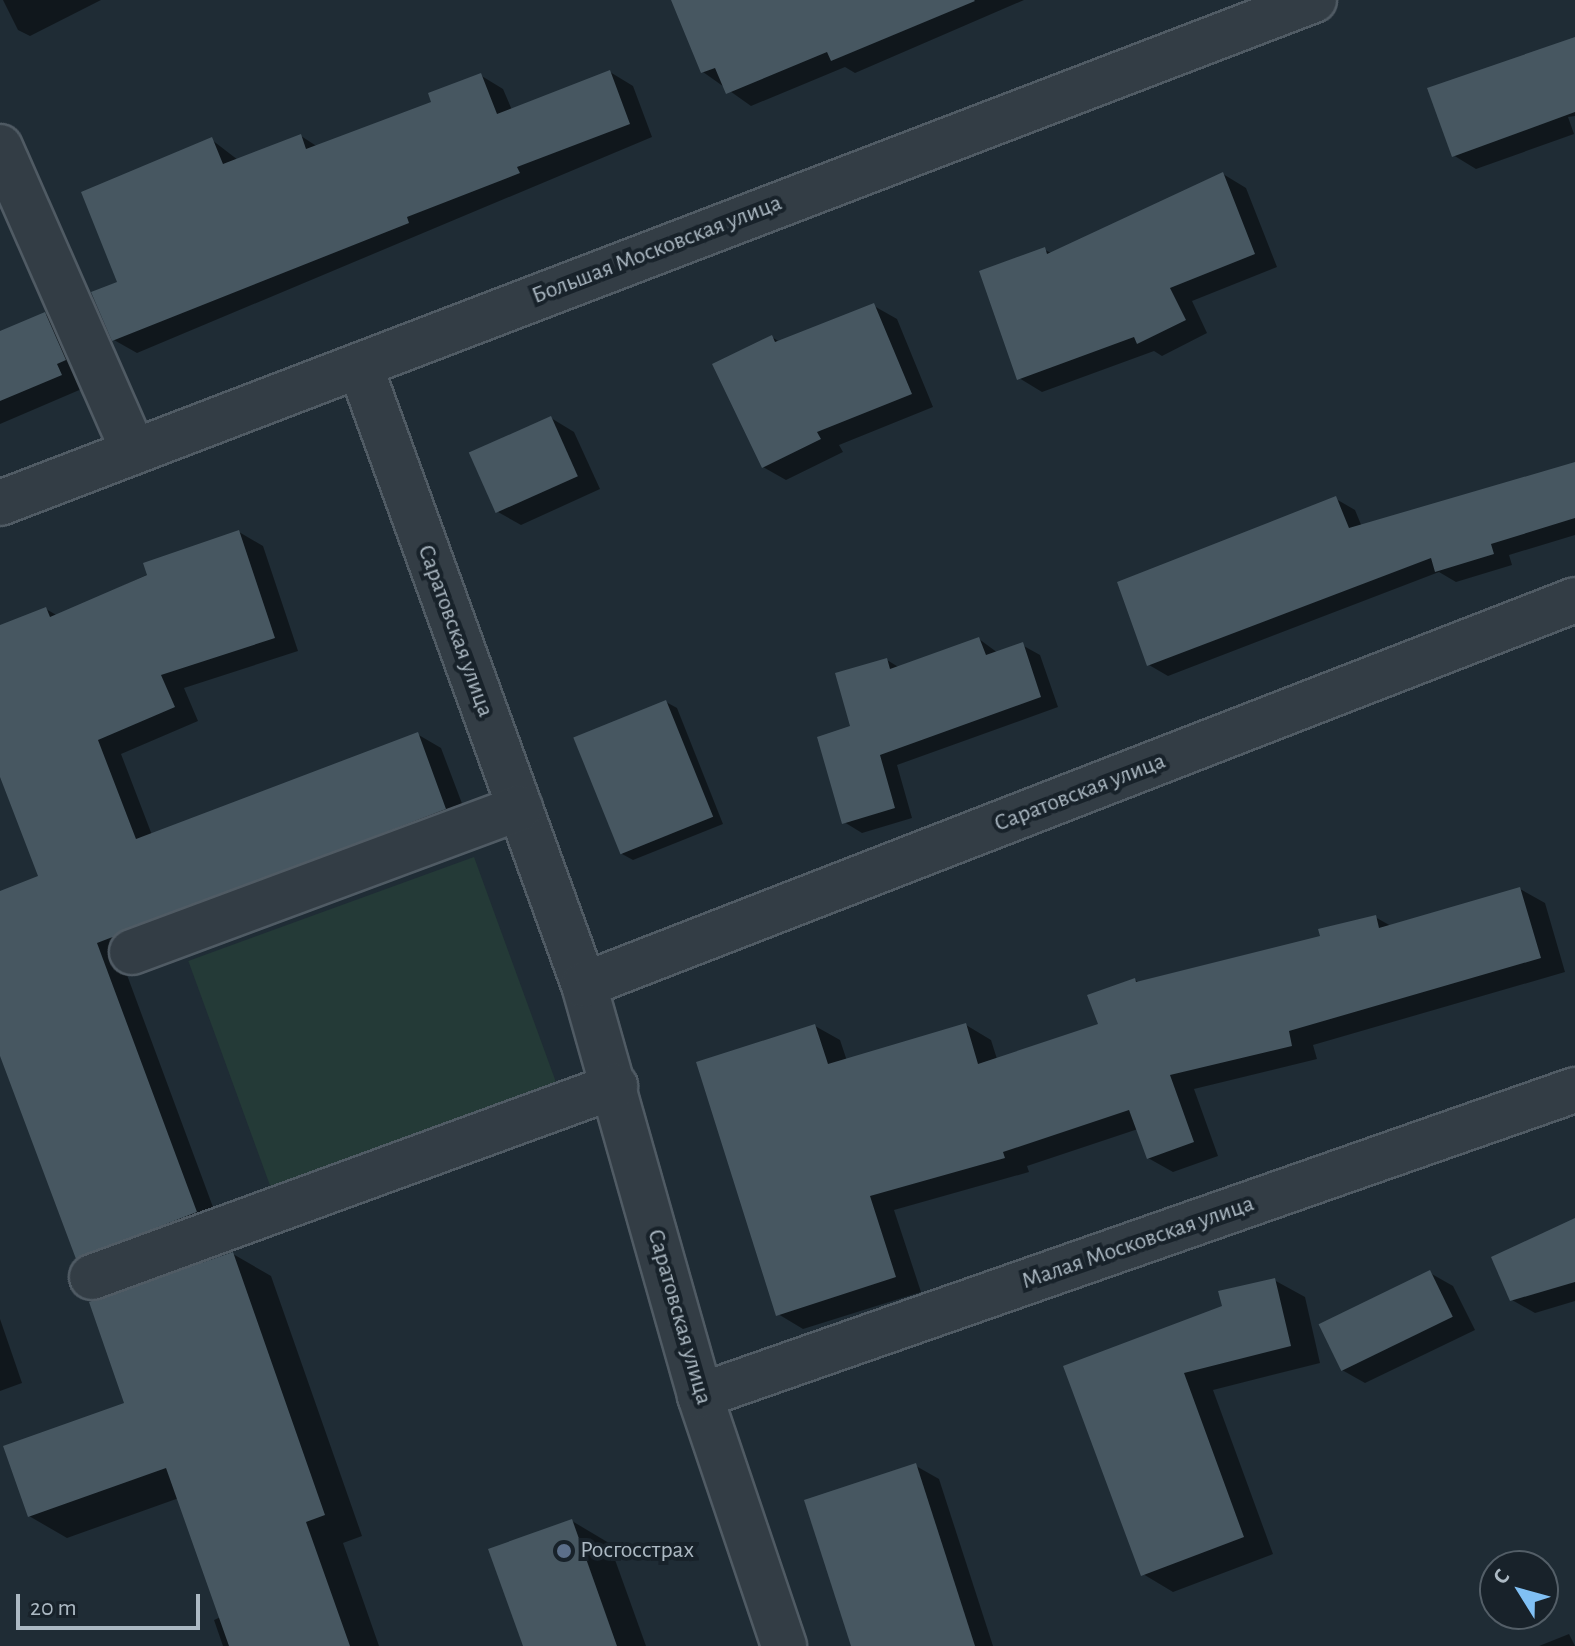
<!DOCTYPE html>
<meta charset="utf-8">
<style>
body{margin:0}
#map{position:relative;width:1575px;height:1646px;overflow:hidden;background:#1f2c35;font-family:"Alegreya Sans",sans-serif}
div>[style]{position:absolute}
.green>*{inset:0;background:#243a37;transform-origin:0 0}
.shadow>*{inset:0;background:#0007}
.building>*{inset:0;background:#475761;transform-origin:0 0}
.roads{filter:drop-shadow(2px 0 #505b64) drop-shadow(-2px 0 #505b64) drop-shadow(0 2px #505b64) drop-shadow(0 -2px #505b64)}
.minor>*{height:44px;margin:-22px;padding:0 22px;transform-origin:22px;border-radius:22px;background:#333d45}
.dots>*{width:22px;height:22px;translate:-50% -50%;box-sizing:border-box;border:4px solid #18222a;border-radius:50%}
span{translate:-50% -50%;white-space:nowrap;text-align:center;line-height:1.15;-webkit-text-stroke:8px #18222a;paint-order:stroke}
.street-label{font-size:24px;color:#acb9c3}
.poi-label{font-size:24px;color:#acb9c3}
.left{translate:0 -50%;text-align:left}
.north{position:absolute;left:1479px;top:1550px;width:80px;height:80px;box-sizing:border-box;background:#18222a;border:2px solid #535e67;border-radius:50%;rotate:307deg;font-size:22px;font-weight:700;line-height:32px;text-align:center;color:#acb9c3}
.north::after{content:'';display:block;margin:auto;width:28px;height:36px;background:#80c0f4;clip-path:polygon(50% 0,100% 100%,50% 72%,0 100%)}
.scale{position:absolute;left:16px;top:1594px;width:184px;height:36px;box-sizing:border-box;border:4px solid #acb9c3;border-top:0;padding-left:10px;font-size:24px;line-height:28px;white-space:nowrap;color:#acb9c3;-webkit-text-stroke:6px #18222a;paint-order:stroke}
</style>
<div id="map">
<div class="green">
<i style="left:474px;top:857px;width:252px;height:304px;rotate:70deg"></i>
</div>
<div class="shadow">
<i style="clip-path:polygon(3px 0,101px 0,30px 36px,18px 30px)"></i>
<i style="clip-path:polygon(679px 0,1024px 0,855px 73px,845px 67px,751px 106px,703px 72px)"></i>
<i style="clip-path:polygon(1575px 39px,1575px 116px,1568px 117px,1574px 134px,1476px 169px,1453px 155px)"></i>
<i style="clip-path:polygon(610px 72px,633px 86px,652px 137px,137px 353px,114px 340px,119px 283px,212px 140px,238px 160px,301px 136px,318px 147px,434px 103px,480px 75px,503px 89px,512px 110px)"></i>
<i style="clip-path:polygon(1223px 174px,1246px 188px,1277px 267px,1192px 301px,1207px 333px,1162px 356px,1154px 351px,1042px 392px,1019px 378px,1045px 250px,1053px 254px)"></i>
<i style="clip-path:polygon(874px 306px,897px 319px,933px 407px,839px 445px,843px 452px,786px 480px,763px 467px,772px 337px,781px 343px)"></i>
<i style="clip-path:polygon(45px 314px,68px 327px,84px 388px,0 424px,0 333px)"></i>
<i style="clip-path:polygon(551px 418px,574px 432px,600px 489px,521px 525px,498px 512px)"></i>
<i style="clip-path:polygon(1575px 463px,1575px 535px,1509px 555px,1512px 565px,1456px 582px,1439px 572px,1168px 676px,1149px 665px,1336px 499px,1355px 510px,1362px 527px)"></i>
<i style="clip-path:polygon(239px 532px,263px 546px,298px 651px,184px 688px,198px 721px,121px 754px,152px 835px,417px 734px,441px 748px,469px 822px,120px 956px,220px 1226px,102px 1271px,78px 1257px,0 1050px,0 893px,41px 877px,0 772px,0 627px,46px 609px,58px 616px)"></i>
<i style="clip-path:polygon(979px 639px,998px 653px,1022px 645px,1040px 655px,1058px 707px,897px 765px,912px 818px,862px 833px,844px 822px,853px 727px,887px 660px,900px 668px)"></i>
<i style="clip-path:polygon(666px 702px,677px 708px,723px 824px,633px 860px,622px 854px)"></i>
<i style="clip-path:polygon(1520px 889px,1545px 903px,1565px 972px,1313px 1045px,1317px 1059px,1194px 1089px,1218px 1156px,1173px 1172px,1148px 1158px,1138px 1129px,1027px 1166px,1029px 1172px,894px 1210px,921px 1292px,803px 1329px,778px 1314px,815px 1026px,840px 1040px,847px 1061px,966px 1025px,991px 1040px,997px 1059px,1100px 1025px,1135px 980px,1140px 983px,1322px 937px,1375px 917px,1391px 926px)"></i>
<i style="clip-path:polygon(1575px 1225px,1575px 1301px,1535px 1313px,1512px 1300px)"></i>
<i style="clip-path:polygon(233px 1254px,271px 1276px,362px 1536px,343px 1543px,379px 1646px,223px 1646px,214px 1620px,221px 1617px,179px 1498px,67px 1538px,29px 1516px,127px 1404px)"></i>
<i style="clip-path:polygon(1430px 1273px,1453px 1286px,1475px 1330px,1365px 1383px,1342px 1370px)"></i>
<i style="clip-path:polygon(1274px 1280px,1305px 1297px,1320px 1363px,1213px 1390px,1273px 1554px,1173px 1592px,1143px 1574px,1065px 1367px,1224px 1308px)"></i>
<i style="clip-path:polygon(0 1319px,22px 1383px,0 1391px)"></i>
<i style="clip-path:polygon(916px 1466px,939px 1479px,993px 1646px,853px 1646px)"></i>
<i style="clip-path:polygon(572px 1521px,609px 1543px,646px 1646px,525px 1646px)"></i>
<i style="clip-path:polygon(1569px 1634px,1575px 1646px,1539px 1646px)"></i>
</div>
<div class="building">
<i style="clip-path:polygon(671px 0,974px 0,975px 1px,831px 61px,827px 52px,726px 94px,715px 68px,701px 73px)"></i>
<i style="clip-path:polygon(1575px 37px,1575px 112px,1452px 157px,1427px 88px)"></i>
<i style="clip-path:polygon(610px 70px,630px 124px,517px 167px,520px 173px,407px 217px,409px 223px,112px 341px,91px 292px,117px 282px,81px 192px,212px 137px,223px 164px,301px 134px,306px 149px,431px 102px,428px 93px,481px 73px,497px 114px)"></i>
<i style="clip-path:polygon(1223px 172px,1255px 254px,1170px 288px,1186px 320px,1137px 344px,1134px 337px,1017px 380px,979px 271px,1045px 247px,1047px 254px)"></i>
<i style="clip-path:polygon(874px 303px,912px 394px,817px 432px,821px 439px,762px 468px,712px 364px,772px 335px,775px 342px)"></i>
<i style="clip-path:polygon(45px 312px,66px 360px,57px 364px,62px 375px,0 401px,0 331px)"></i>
<i style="left:551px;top:416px;width:66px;height:90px;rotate:66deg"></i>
<i style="clip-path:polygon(1575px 462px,1575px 518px,1491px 544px,1494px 554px,1435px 572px,1431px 558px,1147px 666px,1117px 582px,1336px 496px,1349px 528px)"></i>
<i style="clip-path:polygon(239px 530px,275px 638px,161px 675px,175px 707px,98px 740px,136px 839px,418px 732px,446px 809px,97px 943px,197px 1212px,76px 1259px,0 1056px,0 891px,38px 876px,0 777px,0 625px,46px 607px,50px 617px,147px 575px,143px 563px)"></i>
<i style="clip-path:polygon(979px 637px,986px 655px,1023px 642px,1041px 697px,880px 755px,895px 808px,842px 824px,817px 737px,850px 726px,835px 673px,887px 658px,890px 669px)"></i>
<i style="left:666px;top:700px;width:126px;height:100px;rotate:68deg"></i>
<i style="clip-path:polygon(1520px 887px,1541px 958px,1289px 1031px,1292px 1046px,1170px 1075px,1194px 1142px,1147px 1159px,1129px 1110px,1003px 1152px,1005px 1158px,870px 1196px,896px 1277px,776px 1316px,696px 1062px,815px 1024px,828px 1064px,966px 1023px,978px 1064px,1098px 1024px,1087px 995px,1135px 978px,1136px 982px,1320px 936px,1318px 929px,1376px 915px,1379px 928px)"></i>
<i style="clip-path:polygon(1575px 1218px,1575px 1282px,1510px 1301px,1491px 1257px)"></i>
<i style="clip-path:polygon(233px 1252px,325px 1515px,306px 1522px,350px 1646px,229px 1646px,166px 1468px,28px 1517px,3px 1446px,124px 1403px,89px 1302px)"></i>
<i style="left:1430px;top:1270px;width:52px;height:124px;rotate:64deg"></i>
<i style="clip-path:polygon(1275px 1278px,1291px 1346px,1184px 1373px,1244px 1537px,1141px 1576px,1063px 1366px,1222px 1306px,1218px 1291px)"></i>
<i style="clip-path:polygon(916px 1463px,975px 1646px,851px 1646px,804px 1500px)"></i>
<i style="clip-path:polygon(572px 1519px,617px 1646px,523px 1646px,488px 1549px)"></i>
</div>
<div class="roads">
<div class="minor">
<i style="left:0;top:147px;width:331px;rotate:66.3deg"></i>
<i style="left:360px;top:366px;width:658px;rotate:70.11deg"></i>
<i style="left:584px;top:985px;width:427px;rotate:74.2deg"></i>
<i style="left:700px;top:1396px;width:264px;rotate:71.4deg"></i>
<i style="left:0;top:503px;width:1407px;rotate:-20.95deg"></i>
<i style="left:132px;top:952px;width:414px;rotate:-20.4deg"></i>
<i style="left:584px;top:985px;width:1063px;rotate:-21.23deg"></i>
<i style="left:92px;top:1277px;width:557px;rotate:-20.06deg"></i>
<i style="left:700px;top:1396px;width:927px;rotate:-19.28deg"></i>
</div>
</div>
<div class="dots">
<i style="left:564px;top:1551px;background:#5c6f8a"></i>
</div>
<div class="street-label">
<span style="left:657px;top:250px;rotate:-21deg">Большая Московская улица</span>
<span style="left:455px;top:631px;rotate:70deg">Саратовская улица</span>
<span style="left:1080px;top:793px;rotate:-21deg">Саратовская улица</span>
<span style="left:1138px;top:1243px;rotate:-19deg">Малая Московская улица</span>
<span style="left:679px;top:1317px;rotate:74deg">Саратовская улица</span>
</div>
<div class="poi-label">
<span class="left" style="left:580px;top:1551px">Росгосстрах</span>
</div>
<div class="north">С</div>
<div class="scale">20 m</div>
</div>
